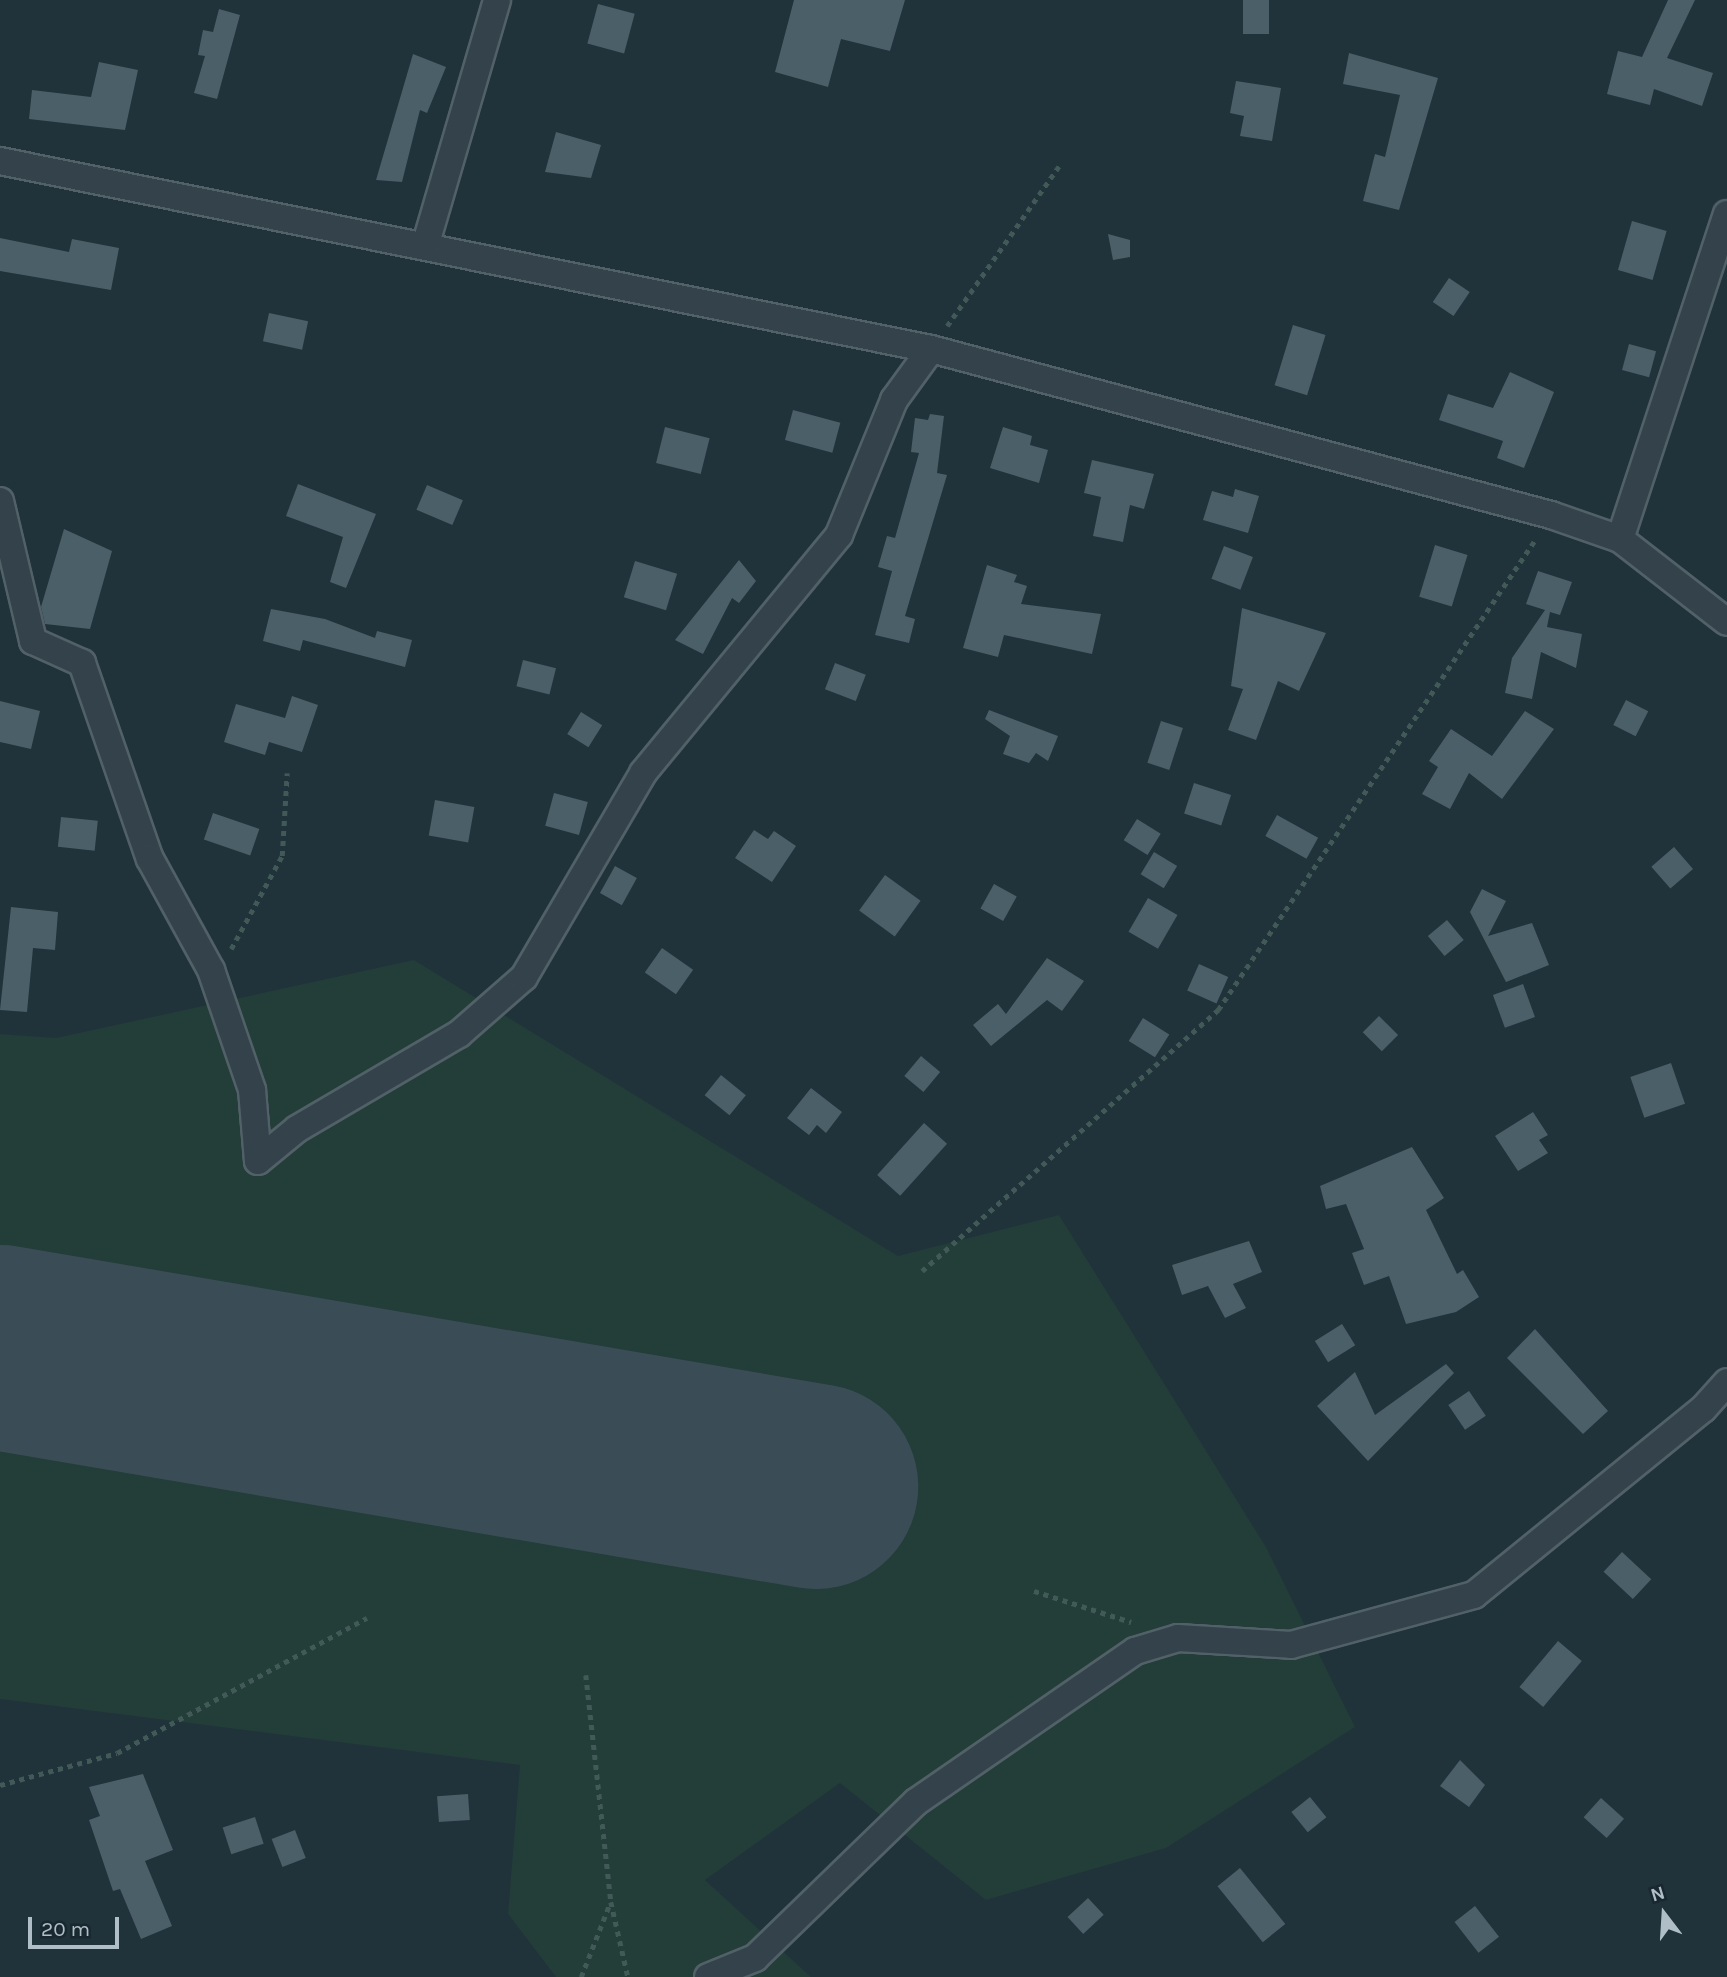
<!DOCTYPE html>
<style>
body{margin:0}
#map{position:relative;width:1727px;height:1977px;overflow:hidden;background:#20323a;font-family:Karla,sans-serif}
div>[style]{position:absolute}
.green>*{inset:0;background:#233d39}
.runway>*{height:205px;margin:-102.5px;padding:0 102.5px;transform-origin:102.5px;border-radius:102.5px;background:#3a4d56}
.building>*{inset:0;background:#4b5f69;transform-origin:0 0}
.path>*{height:4.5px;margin-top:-2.25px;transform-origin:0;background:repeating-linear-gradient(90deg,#425a57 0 5px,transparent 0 10px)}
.roads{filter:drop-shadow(2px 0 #526168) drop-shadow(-2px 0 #526168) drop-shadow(0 2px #526168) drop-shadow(0 -2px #526168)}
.street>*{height:26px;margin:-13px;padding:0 13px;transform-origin:13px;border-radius:13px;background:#34434b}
span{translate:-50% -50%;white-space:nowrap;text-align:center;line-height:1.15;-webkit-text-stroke:5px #19282f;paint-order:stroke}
.north{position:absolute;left:1629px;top:1879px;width:70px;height:70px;-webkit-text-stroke:5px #19282f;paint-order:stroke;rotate:343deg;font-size:19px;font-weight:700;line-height:28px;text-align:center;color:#afbec7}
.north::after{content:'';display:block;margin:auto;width:24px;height:32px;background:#afbec7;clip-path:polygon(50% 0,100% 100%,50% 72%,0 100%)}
.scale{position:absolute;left:28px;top:1917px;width:91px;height:32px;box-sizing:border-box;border:4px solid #afbec7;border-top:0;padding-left:9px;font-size:21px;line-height:24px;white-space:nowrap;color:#afbec7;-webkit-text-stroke:5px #19282f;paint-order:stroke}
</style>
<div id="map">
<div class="green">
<i style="clip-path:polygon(414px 960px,898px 1256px,1059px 1215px,1266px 1547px,1355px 1727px,1166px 1848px,986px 1900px,840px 1783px,705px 1880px,811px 1977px,556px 1977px,508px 1914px,520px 1765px,0 1699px,0 1034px,56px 1038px)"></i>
</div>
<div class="runway">
<i style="left:0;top:1347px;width:827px;rotate:9.68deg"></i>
</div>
<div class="building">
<i style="clip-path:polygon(794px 0,905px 0,890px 51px,841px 39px,828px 87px,775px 72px)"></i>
<i style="left:1243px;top:0;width:26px;height:34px"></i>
<i style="clip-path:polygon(1668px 0,1695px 0,1667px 58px,1713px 73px,1702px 106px,1654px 89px,1650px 105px,1607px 94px,1618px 51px,1642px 57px)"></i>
<i style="left:598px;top:4px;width:38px;height:41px;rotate:15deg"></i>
<i style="clip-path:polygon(219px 9px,240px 15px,217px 99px,194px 93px,205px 56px,198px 55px,203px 30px,213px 32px)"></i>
<i style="clip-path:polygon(1349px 53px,1438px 78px,1399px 210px,1363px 201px,1375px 154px,1385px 157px,1400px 95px,1343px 84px)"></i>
<i style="clip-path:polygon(413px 54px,446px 67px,427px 113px,420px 110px,402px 182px,376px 180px)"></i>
<i style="clip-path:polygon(99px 62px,138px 70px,125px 130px,29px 119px,32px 90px,91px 97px)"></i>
<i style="clip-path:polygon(1236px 81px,1281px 88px,1272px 141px,1240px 136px,1244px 116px,1230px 113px)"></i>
<i style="clip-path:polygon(556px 132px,601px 145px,591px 178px,545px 172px)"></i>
<i style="left:1632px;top:221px;width:36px;height:51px;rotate:16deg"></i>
<i style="clip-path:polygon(1108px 234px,1130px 240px,1130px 257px,1113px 260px)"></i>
<i style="clip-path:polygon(0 238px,69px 252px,72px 239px,119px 248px,111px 290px,0 271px)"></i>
<i style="left:1449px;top:278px;width:25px;height:29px;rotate:34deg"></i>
<i style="left:269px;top:313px;width:40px;height:29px;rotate:12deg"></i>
<i style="left:1293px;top:325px;width:34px;height:63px;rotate:17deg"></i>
<i style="left:1629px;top:344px;width:28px;height:27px;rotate:15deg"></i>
<i style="clip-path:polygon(1510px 372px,1554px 392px,1524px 468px,1497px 458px,1503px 441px,1439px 420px,1448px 394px,1493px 408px)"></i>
<i style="left:793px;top:410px;width:49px;height:31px;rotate:15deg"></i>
<i style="clip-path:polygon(930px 414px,944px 416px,937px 473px,947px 475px,905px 616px,915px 619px,909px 643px,875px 635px,892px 571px,878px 567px,887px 536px,895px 538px,919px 453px,911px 452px,915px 418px,928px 420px)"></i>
<i style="left:665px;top:427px;width:46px;height:37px;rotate:14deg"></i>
<i style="clip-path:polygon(1003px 427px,1032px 436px,1030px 445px,1048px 450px,1039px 483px,990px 468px)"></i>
<i style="clip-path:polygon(1092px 460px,1154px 474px,1144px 509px,1130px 505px,1123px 542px,1093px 536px,1101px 497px,1084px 493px)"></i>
<i style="clip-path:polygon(298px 484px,376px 514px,346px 588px,330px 582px,343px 537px,286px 516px)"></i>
<i style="left:427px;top:485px;width:39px;height:27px;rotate:23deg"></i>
<i style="clip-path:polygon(1235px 489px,1259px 496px,1248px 533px,1203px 520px,1212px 491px,1233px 497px)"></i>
<i style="clip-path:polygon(64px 529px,112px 551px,90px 629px,45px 624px,41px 607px)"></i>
<i style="left:1435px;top:545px;width:34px;height:54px;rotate:17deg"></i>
<i style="left:1224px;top:546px;width:31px;height:35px;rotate:21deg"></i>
<i style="clip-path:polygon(739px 560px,756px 581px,739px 603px,732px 598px,703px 654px,675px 640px)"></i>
<i style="left:635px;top:561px;width:44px;height:38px;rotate:17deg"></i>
<i style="clip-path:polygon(987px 565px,1017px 575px,1014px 582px,1027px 586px,1021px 604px,1101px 614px,1092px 654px,1004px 635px,998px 657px,963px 648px)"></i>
<i style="clip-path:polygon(1538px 571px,1572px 582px,1560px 615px,1550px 612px,1547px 627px,1582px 634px,1576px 668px,1541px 652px,1532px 699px,1505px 693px,1512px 658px,1545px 610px,1526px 604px)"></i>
<i style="clip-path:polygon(1242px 608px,1326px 633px,1299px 691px,1278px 681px,1256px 740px,1228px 730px,1243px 689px,1231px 686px)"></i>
<i style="clip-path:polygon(271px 609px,325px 619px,375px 638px,377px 631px,412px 640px,405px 667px,303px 640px,300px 651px,263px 641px)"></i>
<i style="left:523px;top:660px;width:34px;height:27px;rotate:14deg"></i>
<i style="left:835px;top:663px;width:33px;height:28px;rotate:21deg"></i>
<i style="clip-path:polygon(292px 696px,318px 705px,302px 752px,269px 742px,265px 755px,224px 742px,236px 704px,285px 718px)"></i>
<i style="left:1626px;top:700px;width:25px;height:28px;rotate:27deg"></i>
<i style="clip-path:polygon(0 701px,40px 711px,31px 749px,0 742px)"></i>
<i style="clip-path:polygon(989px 710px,1058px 736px,1048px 761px,1036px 753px,1029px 763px,1003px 754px,1010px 736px,985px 719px)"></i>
<i style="clip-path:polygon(1525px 711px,1554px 729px,1502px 799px,1469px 773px,1450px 809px,1422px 794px,1438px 767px,1429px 761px,1451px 729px,1492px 756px)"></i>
<i style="left:581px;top:712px;width:25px;height:26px;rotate:32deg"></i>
<i style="left:1161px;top:721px;width:23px;height:44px;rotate:18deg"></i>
<i style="left:1194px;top:783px;width:39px;height:32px;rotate:18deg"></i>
<i style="left:554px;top:793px;width:35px;height:34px;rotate:15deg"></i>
<i style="left:435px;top:800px;width:40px;height:36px;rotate:10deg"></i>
<i style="left:213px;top:813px;width:49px;height:28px;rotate:19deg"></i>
<i style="left:1277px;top:815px;width:47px;height:24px;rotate:29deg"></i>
<i style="left:61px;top:817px;width:37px;height:30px;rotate:6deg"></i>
<i style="left:1137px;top:819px;width:28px;height:25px;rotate:32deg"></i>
<i style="clip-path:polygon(754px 830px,768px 839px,774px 831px,796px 846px,772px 882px,735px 858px)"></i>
<i style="left:1674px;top:847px;width:29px;height:30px;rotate:49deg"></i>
<i style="left:1154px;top:852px;width:27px;height:26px;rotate:31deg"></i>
<i style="left:615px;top:866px;width:25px;height:31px;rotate:29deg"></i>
<i style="left:885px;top:875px;width:44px;height:44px;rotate:36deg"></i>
<i style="left:994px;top:884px;width:26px;height:28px;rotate:29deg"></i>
<i style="clip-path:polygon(1482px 889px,1506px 901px,1488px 936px,1532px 923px,1549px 965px,1506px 982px,1470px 912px)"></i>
<i style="left:1148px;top:898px;width:34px;height:39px;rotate:30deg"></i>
<i style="clip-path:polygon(11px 907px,58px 912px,55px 950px,33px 948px,27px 1012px,0 1010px)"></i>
<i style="left:1447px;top:920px;width:26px;height:25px;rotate:50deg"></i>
<i style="left:662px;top:948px;width:38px;height:30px;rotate:35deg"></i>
<i style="clip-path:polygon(1047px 958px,1084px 981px,1062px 1011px,1047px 1000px,991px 1046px,973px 1025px,998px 1004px,1006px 1014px)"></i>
<i style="left:1199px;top:964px;width:32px;height:29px;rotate:24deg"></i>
<i style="left:1523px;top:984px;width:35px;height:32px;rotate:70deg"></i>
<i style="left:1379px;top:1016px;width:27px;height:23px;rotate:45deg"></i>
<i style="left:1143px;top:1018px;width:31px;height:27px;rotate:32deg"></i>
<i style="left:921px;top:1056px;width:25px;height:26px;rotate:40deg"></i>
<i style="left:1671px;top:1063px;width:43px;height:43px;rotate:71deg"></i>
<i style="left:721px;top:1075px;width:32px;height:26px;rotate:39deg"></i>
<i style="clip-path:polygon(811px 1088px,842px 1112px,826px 1133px,817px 1125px,809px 1135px,787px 1118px)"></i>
<i style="clip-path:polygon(1533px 1112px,1548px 1135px,1539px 1140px,1548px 1153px,1518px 1171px,1495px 1136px)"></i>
<i style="left:924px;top:1123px;width:31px;height:70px;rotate:42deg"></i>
<i style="clip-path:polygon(1412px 1147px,1444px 1198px,1426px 1210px,1457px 1274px,1463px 1270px,1479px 1297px,1456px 1312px,1406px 1324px,1389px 1276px,1364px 1285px,1352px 1253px,1364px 1249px,1346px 1204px,1326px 1209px,1320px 1186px)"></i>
<i style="clip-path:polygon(1249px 1241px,1262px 1272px,1233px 1284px,1246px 1308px,1225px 1318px,1208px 1286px,1182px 1295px,1172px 1265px)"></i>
<i style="left:1342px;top:1324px;width:25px;height:32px;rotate:58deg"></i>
<i style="clip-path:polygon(1535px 1329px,1608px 1411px,1583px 1434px,1507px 1358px)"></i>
<i style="clip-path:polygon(1446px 1364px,1454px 1373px,1368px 1461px,1317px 1406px,1355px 1372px,1375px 1415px)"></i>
<i style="left:1469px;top:1391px;width:30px;height:25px;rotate:56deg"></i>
<i style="left:1622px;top:1552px;width:40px;height:27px;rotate:43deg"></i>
<i style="left:1558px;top:1641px;width:31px;height:60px;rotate:40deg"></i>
<i style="clip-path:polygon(1460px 1760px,1485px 1785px,1469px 1807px,1440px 1786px)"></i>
<i style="clip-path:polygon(143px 1774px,173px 1850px,145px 1861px,172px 1926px,141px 1939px,120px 1889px,113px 1891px,89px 1820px,100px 1816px,89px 1787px)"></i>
<i style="left:468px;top:1794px;width:26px;height:31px;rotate:86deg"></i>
<i style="left:1310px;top:1797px;width:26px;height:24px;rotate:51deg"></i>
<i style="left:1601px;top:1798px;width:31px;height:26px;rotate:42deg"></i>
<i style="left:255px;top:1817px;width:28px;height:34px;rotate:72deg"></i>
<i style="left:295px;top:1830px;width:30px;height:25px;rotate:69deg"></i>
<i style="left:1240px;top:1868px;width:72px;height:29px;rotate:51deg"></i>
<i style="left:1088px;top:1898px;width:23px;height:28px;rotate:47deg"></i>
<i style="left:1475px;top:1906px;width:39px;height:26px;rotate:52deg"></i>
</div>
<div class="path">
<i style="left:947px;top:326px;width:195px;rotate:-55deg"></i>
<i style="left:231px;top:949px;width:106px;rotate:-61.3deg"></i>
<i style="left:282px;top:856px;width:83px;rotate:-86.6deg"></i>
<i style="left:922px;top:1271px;width:395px;rotate:-41.4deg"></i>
<i style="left:1218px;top:1010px;width:567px;rotate:-56deg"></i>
<i style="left:1034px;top:1591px;width:102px;rotate:17.7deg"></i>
<i style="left:586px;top:1675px;width:228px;rotate:83.7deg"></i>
<i style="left:611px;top:1902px;width:77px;rotate:77.2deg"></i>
<i style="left:0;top:1785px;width:121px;rotate:-15.3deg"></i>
<i style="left:117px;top:1753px;width:284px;rotate:-28.4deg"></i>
<i style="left:581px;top:1977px;width:79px;rotate:-68.6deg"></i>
</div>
<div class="roads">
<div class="street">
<i style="left:0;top:161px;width:950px;rotate:11.42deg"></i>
<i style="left:931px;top:349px;width:642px;rotate:14.99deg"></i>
<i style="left:1551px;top:515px;width:73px;rotate:19.2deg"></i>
<i style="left:1620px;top:539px;width:135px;rotate:37.8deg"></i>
<i style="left:426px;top:243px;width:253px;rotate:-73.7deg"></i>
<i style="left:0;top:501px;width:144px;rotate:76.7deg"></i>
<i style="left:33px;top:641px;width:54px;rotate:24.2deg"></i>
<i style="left:82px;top:663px;width:207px;rotate:70.9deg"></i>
<i style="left:150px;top:859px;width:127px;rotate:61.2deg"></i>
<i style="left:211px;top:970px;width:127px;rotate:71.1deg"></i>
<i style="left:252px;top:1090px;width:71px;rotate:85.2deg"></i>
<i style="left:1620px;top:539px;width:342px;rotate:-71.8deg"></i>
<i style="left:258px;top:1161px;width:50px;rotate:-39.4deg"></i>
<i style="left:297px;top:1129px;width:188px;rotate:-30.4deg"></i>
<i style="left:459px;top:1034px;width:86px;rotate:-41.2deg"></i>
<i style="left:524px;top:977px;width:236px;rotate:-59.7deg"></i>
<i style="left:643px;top:773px;width:308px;rotate:-50.5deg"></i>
<i style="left:839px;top:535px;width:146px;rotate:-67.8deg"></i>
<i style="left:894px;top:400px;width:63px;rotate:-54deg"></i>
<i style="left:708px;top:1977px;width:51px;rotate:-22deg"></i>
<i style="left:755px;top:1958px;width:224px;rotate:-44.1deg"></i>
<i style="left:916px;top:1802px;width:266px;rotate:-34.6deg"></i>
<i style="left:1135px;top:1651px;width:45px;rotate:-16.8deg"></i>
<i style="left:1178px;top:1638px;width:113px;rotate:3.5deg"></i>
<i style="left:1291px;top:1645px;width:190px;rotate:-15.3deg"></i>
<i style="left:1474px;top:1595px;width:295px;rotate:-39.1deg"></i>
<i style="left:1703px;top:1409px;width:36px;rotate:-48deg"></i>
</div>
</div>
<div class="north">N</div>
<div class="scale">20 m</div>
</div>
